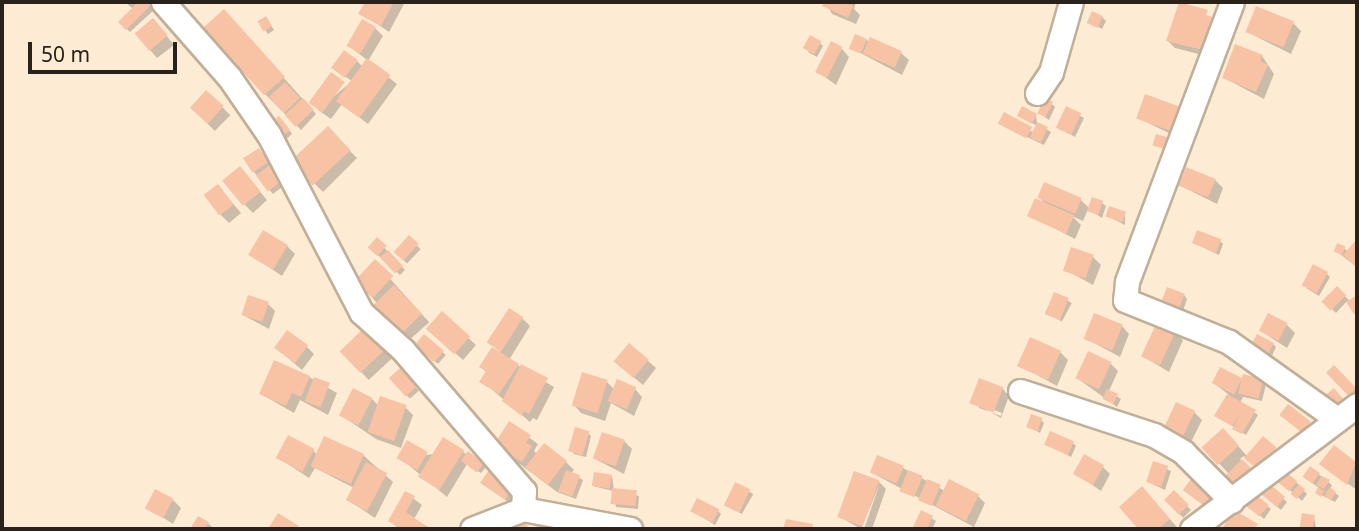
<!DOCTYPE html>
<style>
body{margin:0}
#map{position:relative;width:1359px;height:531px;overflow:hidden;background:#fdebd4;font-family:"Noto Sans",sans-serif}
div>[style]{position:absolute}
.shadow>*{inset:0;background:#0003;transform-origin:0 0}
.building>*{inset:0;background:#f8c2a4;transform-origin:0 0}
.roads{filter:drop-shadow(2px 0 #c0af99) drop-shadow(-2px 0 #c0af99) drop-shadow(0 2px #c0af99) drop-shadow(0 -2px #c0af99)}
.minor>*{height:23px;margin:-11.5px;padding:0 11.5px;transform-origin:11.5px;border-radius:11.5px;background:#fff}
span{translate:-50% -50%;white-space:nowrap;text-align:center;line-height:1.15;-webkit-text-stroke:5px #fdebd4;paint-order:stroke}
.frame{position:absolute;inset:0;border:4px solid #29221a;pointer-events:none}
.scale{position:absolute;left:28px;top:42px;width:149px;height:32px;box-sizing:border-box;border:4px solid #29221a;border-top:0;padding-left:9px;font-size:21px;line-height:24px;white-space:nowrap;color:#29221a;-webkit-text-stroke:5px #fdebd4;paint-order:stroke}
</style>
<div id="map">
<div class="shadow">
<i style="clip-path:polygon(125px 2px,148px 2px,155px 9px,130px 32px,120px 22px,133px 9px)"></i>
<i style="clip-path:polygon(367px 2px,405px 2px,389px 32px,361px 13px)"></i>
<i style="clip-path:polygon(826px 2px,856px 2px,854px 9px,860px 15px,856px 24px,832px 14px)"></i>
<i style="clip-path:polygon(1181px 3px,1214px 19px,1214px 58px,1175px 48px,1168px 41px)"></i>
<i style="clip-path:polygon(1102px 17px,1106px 21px,1102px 29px,1088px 21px)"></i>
<i style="clip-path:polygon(260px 22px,269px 22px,274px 30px,268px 34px)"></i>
<i style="clip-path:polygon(235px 23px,316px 114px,301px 130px,265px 94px)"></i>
<i style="clip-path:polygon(1293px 23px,1301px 31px,1291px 54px,1247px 32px)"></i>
<i style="clip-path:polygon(372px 25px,383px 36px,368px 61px,397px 84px,368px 124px,342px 104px,331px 119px,318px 110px,352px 81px,338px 72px,357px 61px,362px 66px,367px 60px,349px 46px)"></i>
<i style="clip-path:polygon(160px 28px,174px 45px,157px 58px,150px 50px)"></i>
<i style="clip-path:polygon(866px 40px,901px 53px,909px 60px,902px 75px,851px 48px)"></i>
<i style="clip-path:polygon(820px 43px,823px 46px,817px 57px,808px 52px)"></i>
<i style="clip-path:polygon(842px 49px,849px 57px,836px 85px,818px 72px)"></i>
<i style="clip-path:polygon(1262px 56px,1274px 74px,1264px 99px,1224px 78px)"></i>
<i style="left:207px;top:92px;width:33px;height:22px;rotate:45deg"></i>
<i style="clip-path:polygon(1052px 104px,1055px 107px,1049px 120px,1039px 113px)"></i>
<i style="clip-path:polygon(1067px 109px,1084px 118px,1075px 137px,1059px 128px)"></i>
<i style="clip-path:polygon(1179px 109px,1187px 117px,1179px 138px,1138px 118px)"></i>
<i style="clip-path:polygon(1036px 115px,1037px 124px,1051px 132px,1044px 145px,1000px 124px,1034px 132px,1037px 126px,1020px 116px)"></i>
<i style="clip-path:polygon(283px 121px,292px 134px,283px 142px,279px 138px)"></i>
<i style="left:328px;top:129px;width:41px;height:48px;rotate:45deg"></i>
<i style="clip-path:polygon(262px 153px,286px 184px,273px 194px,254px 172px)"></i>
<i style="clip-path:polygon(247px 176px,267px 200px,253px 213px,245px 205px)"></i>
<i style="clip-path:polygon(1215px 180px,1223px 188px,1217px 204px,1181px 186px)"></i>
<i style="clip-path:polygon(225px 194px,241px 213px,229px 223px,221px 215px)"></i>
<i style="clip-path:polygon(1040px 198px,1081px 200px,1090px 209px,1102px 203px,1106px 206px,1102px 218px,1088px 209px,1083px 221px,1072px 216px,1081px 225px,1075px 239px,1029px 215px,1047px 206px)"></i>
<i style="clip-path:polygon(1125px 213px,1125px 225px,1107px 216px)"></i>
<i style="left:409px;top:238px;width:16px;height:20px;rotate:43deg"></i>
<i style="clip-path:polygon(377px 240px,405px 270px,400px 275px,370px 248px)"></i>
<i style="clip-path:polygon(1220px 241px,1223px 244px,1219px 255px,1194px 243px)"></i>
<i style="clip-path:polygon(1357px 242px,1357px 267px,1336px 251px,1344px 248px,1348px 252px)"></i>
<i style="clip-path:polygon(287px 246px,295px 254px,282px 276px,251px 255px)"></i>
<i style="clip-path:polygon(1093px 257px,1101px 265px,1093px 285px,1064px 269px)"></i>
<i style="left:375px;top:262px;width:81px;height:26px;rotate:48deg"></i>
<i style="clip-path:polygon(1327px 274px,1330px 277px,1319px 296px,1306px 288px)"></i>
<i style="clip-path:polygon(1337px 289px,1350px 301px,1357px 298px,1357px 315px,1347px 301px,1336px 313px,1325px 302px)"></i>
<i style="left:1055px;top:294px;width:19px;height:21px;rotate:28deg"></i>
<i style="clip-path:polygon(1184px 295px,1187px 299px,1182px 314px,1166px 308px)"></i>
<i style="clip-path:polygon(268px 304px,275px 311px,269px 329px,243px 315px)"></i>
<i style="clip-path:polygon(442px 314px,476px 345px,463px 360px,436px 336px)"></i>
<i style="clip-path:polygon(522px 318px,530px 326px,509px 360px,554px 387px,537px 420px,533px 418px,530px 422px,482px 381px,487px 373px,481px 367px,502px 354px,491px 342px)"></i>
<i style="clip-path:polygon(1287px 325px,1295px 333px,1287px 348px,1261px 331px)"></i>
<i style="clip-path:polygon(1122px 326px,1129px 334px,1120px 357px,1085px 338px)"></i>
<i style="left:367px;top:327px;width:40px;height:35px;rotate:47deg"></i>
<i style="clip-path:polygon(1175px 332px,1183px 340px,1169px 372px,1144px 357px)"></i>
<i style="left:424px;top:336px;width:29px;height:12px;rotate:41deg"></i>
<i style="clip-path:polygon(1273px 344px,1276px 347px,1271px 358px,1252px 347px)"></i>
<i style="clip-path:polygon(306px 346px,314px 354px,302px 370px,276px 348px)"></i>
<i style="clip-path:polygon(1060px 352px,1068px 360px,1057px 386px,1019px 365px)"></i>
<i style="clip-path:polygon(648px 361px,656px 368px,643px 385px,624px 369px)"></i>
<i style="clip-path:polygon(1111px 364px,1118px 371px,1109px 391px,1121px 399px,1117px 407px,1077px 378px)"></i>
<i style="left:1334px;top:368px;width:33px;height:7px;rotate:46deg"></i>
<i style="left:400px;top:370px;width:28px;height:12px;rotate:48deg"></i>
<i style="clip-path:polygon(309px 377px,337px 393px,328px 415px,300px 400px,294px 413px,261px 394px)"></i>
<i style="clip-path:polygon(1241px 379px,1266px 384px,1262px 401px,1243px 397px,1240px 403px,1258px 415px,1246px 435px,1216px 415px,1229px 395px,1214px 383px)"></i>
<i style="clip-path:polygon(607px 382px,614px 389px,635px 389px,642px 397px,634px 416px,611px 403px,605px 421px,581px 413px,574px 405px)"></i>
<i style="clip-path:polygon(evenodd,1002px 388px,1009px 396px,1001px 418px,972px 402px,1002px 388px,979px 404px,1002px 413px,1001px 416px,979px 408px,979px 404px)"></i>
<i style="clip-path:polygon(372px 399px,378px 405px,405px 407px,413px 415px,401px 448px,376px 439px,342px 416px)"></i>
<i style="clip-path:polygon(1194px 412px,1202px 420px,1189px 446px,1172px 437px)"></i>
<i style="clip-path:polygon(1041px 420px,1044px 423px,1040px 433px,1027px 426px)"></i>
<i style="clip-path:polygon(509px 423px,538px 444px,534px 451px,537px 454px,566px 462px,574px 470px,571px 473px,583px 480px,576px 499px,557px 492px,504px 452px)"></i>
<i style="clip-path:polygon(588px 433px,591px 436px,586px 457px,574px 454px,571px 450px)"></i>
<i style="clip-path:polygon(1231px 438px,1247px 456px,1263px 438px,1283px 457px,1254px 465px,1244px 456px,1240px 459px,1259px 479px,1229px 474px,1205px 448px)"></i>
<i style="clip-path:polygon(624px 441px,632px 449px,624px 474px,595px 459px)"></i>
<i style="clip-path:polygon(1073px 443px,1076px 446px,1071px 457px,1046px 444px)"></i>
<i style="clip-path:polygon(1334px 447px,1357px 465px,1357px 490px,1329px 471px)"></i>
<i style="clip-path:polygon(313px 450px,317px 455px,363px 455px,393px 482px,375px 518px,348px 500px,354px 488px,315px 468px,309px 478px,277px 457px)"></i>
<i style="clip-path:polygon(463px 452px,486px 467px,481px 473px,467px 464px,447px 497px,399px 457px)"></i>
<i style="clip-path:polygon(1154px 464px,1171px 471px,1165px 490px,1148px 482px)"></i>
<i style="clip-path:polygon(1103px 467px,1110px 474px,1101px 491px,1076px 474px)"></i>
<i style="clip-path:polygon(903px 468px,945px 491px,978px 496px,985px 503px,974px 527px,872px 473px)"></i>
<i style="clip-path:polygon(1311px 468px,1332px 485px,1330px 489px,1339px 496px,1335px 502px,1317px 493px,1319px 488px,1308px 480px)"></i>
<i style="clip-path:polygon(855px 473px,878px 481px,886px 489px,872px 529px,864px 529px,880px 483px,861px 529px,840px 517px)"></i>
<i style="clip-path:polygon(612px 476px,614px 490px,639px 496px,638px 509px,616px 507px,613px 491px,593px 486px)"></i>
<i style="clip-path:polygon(1192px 481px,1215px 498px,1208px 508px,1189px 494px)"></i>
<i style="clip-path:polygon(1296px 482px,1307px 494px,1302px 501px,1283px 484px)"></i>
<i style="clip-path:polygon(483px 484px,522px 493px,514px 506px)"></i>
<i style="left:736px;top:484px;width:20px;height:23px;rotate:30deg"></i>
<i style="clip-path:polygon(1268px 485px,1287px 502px,1281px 510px,1265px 496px)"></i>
<i style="clip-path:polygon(406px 493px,422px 505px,414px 519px,432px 529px,399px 529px,390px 521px)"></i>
<i style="left:1174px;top:493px;width:24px;height:11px;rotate:45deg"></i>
<i style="clip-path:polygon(1149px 496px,1177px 527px,1175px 529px,1140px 529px,1121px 507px)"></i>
<i style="clip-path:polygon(173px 500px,181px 508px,173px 524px,148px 508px)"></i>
<i style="clip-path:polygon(1267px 506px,1271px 509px,1264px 519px,1251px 508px)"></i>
<i style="clip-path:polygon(692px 511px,718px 511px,721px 514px,715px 525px)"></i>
<i style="clip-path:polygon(922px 513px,936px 521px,932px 529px,915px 527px)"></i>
<i style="clip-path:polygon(1314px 517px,1316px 529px,1305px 529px,1302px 526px)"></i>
<i style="clip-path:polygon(198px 518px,208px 523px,214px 529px,192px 529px)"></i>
<i style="clip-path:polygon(526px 526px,530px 529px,502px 527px)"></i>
</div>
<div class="building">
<i style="clip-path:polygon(138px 2px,152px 4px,126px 30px,118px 22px)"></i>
<i style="clip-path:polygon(365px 2px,394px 2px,381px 26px,358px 14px)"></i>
<i style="clip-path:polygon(824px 2px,846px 2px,853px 6px,848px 18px,822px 6px)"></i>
<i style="clip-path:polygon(1179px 2px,1208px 10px,1206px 15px,1218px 19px,1207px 51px,1166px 41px)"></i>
<i style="left:1256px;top:6px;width:41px;height:28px;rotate:22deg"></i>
<i style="left:224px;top:9px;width:91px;height:28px;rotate:48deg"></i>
<i style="left:1092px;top:11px;width:12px;height:13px;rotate:24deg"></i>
<i style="left:266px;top:16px;width:12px;height:10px;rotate:59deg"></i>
<i style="left:153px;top:18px;width:23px;height:24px;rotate:50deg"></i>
<i style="left:362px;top:19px;width:16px;height:31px;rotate:30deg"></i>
<i style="left:855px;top:34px;width:13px;height:16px;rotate:23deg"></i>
<i style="left:810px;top:35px;width:13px;height:15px;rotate:29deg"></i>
<i style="left:870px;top:37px;width:35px;height:18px;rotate:24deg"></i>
<i style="left:831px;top:41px;width:13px;height:35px;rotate:27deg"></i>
<i style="clip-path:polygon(1235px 44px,1263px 55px,1260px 61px,1268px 65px,1256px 92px,1222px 78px)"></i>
<i style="left:344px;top:50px;width:17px;height:22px;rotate:36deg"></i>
<i style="left:367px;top:58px;width:29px;height:53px;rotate:36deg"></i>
<i style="left:331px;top:72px;width:17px;height:38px;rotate:36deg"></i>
<i style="left:285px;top:82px;width:22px;height:22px;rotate:47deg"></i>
<i style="left:206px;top:90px;width:24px;height:24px;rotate:42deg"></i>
<i style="left:1145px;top:94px;width:37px;height:26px;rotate:20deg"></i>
<i style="left:303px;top:98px;width:16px;height:25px;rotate:47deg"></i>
<i style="left:1045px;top:98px;width:9px;height:17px;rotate:27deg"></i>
<i style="left:1022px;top:106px;width:17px;height:11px;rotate:28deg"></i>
<i style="left:1066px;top:106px;width:17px;height:24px;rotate:25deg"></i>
<i style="left:1004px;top:112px;width:32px;height:13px;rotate:28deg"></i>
<i style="left:279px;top:116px;width:18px;height:15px;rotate:52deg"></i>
<i style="left:1037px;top:122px;width:12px;height:17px;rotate:24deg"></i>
<i style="left:328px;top:126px;width:33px;height:52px;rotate:47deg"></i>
<i style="left:1156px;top:134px;width:14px;height:12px;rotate:17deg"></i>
<i style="left:259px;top:148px;width:17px;height:19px;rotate:57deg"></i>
<i style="left:271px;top:164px;width:20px;height:19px;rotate:53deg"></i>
<i style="left:240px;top:166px;width:33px;height:23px;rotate:51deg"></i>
<i style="left:1186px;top:167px;width:32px;height:20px;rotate:22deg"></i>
<i style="left:1044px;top:182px;width:41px;height:17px;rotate:23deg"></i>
<i style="left:218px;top:184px;width:26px;height:18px;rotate:53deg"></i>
<i style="left:1092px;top:197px;width:12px;height:15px;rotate:20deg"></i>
<i style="left:1035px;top:198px;width:43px;height:20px;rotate:24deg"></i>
<i style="left:1109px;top:206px;width:18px;height:11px;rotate:19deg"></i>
<i style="left:263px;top:230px;width:29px;height:29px;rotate:31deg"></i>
<i style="left:1197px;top:230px;width:26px;height:14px;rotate:21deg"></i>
<i style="left:409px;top:235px;width:13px;height:23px;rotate:42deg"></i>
<i style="left:377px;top:237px;width:13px;height:14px;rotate:42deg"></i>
<i style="clip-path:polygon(1357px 239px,1357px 268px,1343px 255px)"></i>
<i style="left:1337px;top:243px;width:9px;height:9px;rotate:21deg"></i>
<i style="left:1071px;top:247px;width:24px;height:25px;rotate:19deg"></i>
<i style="left:388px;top:250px;width:22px;height:11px;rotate:47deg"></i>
<i style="left:375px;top:259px;width:25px;height:30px;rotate:43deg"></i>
<i style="left:1313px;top:264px;width:17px;height:24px;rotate:28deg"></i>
<i style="left:394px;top:285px;width:40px;height:28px;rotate:46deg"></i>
<i style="left:1337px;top:286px;width:13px;height:22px;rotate:45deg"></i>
<i style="left:1167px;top:287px;width:19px;height:19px;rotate:21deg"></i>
<i style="left:1054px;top:292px;width:16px;height:24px;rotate:22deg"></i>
<i style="left:248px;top:295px;width:22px;height:21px;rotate:18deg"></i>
<i style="clip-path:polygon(1357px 295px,1357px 312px,1354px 314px,1346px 302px)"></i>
<i style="left:509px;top:308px;width:17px;height:41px;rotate:33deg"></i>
<i style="left:442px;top:311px;width:38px;height:24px;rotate:42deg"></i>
<i style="left:1094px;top:313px;width:31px;height:28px;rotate:22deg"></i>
<i style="left:1268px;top:313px;width:22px;height:20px;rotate:27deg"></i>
<i style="left:1157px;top:322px;width:21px;height:38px;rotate:25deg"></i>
<i style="left:367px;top:325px;width:30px;height:38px;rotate:46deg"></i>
<i style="left:287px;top:330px;width:26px;height:22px;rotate:36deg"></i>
<i style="left:424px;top:334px;width:26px;height:15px;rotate:40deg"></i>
<i style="left:1257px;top:334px;width:19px;height:15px;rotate:28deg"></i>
<i style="left:1030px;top:337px;width:34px;height:32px;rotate:24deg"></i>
<i style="left:629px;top:343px;width:26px;height:24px;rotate:40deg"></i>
<i style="clip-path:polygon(492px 347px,519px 364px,499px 394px,479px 382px,486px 371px,479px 367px)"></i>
<i style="left:1088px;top:351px;width:26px;height:30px;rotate:25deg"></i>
<i style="clip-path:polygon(274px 360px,310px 376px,301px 397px,292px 393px,286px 406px,259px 394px)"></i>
<i style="clip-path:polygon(521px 364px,548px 378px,529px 414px,524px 411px,522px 416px,502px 401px)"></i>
<i style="left:1334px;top:365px;width:32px;height:11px;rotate:46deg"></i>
<i style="left:1220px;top:367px;width:25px;height:18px;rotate:27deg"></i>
<i style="left:400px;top:368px;width:25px;height:15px;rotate:48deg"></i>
<i style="left:582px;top:372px;width:27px;height:35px;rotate:17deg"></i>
<i style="left:1243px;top:374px;width:21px;height:20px;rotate:14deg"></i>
<i style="left:314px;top:377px;width:17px;height:26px;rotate:21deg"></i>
<i style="left:979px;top:378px;width:26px;height:27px;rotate:21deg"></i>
<i style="left:617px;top:379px;width:21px;height:24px;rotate:23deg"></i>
<i style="left:353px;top:388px;width:22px;height:31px;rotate:27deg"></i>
<i style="left:1334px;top:388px;width:16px;height:15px;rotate:50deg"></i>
<i style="left:1107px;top:389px;width:12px;height:11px;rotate:24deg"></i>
<i style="clip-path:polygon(1227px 394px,1256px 410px,1242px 434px,1232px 429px,1240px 414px,1232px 426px,1214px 416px)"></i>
<i style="left:380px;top:396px;width:28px;height:38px;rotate:19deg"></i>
<i style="left:1176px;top:402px;width:21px;height:31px;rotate:25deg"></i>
<i style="left:1288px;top:404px;width:29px;height:14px;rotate:38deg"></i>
<i style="left:1031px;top:414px;width:12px;height:14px;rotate:20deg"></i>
<i style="clip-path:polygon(509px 421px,531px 435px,526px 443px,532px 446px,522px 462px,494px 445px)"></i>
<i style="left:575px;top:427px;width:15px;height:25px;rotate:16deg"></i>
<i style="left:1223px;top:428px;width:24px;height:29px;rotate:48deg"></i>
<i style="left:1050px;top:431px;width:26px;height:15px;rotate:23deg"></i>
<i style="left:602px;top:432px;width:24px;height:28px;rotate:19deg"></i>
<i style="left:288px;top:435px;width:30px;height:26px;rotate:28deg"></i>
<i style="left:324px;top:436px;width:44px;height:33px;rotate:24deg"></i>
<i style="left:1263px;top:436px;width:18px;height:29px;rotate:41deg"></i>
<i style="left:443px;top:437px;width:25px;height:47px;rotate:32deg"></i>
<i style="left:407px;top:440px;width:24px;height:21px;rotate:30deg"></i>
<i style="left:544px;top:443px;width:29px;height:31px;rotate:38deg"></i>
<i style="clip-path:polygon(1334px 445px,1356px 462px,1347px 485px,1319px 464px)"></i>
<i style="left:468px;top:451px;width:20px;height:12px;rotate:37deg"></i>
<i style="left:1084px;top:454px;width:23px;height:23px;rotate:29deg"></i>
<i style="left:877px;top:455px;width:29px;height:19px;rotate:22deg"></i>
<i style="left:1242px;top:459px;width:16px;height:32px;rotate:45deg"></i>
<i style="left:1153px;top:461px;width:16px;height:22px;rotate:18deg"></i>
<i style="left:366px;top:462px;width:24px;height:43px;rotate:28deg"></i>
<i style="left:1310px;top:466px;width:12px;height:13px;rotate:35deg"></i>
<i style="left:490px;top:468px;width:30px;height:18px;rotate:33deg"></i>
<i style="left:566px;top:470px;width:15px;height:23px;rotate:20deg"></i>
<i style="left:908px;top:470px;width:16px;height:23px;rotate:22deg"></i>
<i style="left:854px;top:471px;width:27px;height:49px;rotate:20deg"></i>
<i style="left:1285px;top:471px;width:16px;height:13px;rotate:40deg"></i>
<i style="left:594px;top:472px;width:18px;height:14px;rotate:9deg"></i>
<i style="clip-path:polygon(1322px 476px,1330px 480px,1324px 489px,1316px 485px)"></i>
<i style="left:927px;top:479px;width:15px;height:23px;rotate:23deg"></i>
<i style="left:949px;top:479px;width:34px;height:30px;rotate:27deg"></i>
<i style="left:1191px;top:479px;width:26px;height:14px;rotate:36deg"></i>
<i style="left:735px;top:482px;width:17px;height:26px;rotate:25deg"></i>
<i style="left:1268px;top:483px;width:22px;height:13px;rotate:39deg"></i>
<i style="left:1299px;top:484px;width:8px;height:13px;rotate:40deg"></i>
<i style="clip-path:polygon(1142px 486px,1170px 519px,1158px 529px,1138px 529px,1119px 507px)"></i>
<i style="clip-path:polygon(1318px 487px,1324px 491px,1321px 497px,1315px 493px)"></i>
<i style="clip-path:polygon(1330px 487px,1336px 492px,1331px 500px,1324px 496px)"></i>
<i style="left:612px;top:488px;width:25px;height:16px;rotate:5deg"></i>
<i style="left:155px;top:489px;width:21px;height:22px;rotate:28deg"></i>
<i style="left:1174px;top:490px;width:21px;height:14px;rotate:45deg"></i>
<i style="clip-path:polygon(405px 491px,415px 496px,406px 512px,430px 529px,402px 529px,388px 521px)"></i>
<i style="left:1254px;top:493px;width:19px;height:15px;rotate:39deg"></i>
<i style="left:697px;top:498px;width:25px;height:15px;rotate:27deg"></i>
<i style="clip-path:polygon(921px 510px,933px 516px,927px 529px,913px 527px)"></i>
<i style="clip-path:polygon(1234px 510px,1258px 524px,1254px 529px,1222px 529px)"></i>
<i style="clip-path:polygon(278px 513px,299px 526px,297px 529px,268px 529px)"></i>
<i style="left:1302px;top:513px;width:13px;height:14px;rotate:9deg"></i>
<i style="clip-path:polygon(507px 514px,528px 525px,525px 529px,500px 527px)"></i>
<i style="clip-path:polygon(198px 516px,209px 522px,205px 529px,190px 529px)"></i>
<i style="clip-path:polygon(786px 519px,813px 524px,812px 529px,783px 529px)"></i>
<i style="clip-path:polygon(539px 522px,552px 529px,535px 529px)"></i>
</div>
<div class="roads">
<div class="minor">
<i style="left:163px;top:2px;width:100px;rotate:48.7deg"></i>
<i style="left:229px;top:77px;width:70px;rotate:55.4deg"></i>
<i style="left:269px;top:135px;width:199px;rotate:62.5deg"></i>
<i style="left:361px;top:312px;width:57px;rotate:42.1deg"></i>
<i style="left:403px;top:350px;width:186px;rotate:49.4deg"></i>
<i style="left:524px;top:491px;width:18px;rotate:93deg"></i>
<i style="left:1232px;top:2px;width:299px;rotate:110.6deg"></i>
<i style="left:1127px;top:282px;width:18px;rotate:96deg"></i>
<i style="left:1125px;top:300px;width:112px;rotate:22deg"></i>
<i style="left:1229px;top:342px;width:133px;rotate:35.5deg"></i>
<i style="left:1037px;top:93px;width:25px;rotate:-56deg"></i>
<i style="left:1051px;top:72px;width:73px;rotate:-74.1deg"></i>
<i style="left:1020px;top:391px;width:141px;rotate:18.2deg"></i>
<i style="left:1154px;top:435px;width:34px;rotate:30deg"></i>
<i style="left:1183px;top:452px;width:69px;rotate:45deg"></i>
<i style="left:472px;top:529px;width:55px;rotate:-21.4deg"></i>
<i style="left:523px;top:509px;width:109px;rotate:10.6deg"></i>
<i style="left:1192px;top:529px;width:206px;rotate:-36.9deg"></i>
</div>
</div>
<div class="frame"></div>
<div class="scale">50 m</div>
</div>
